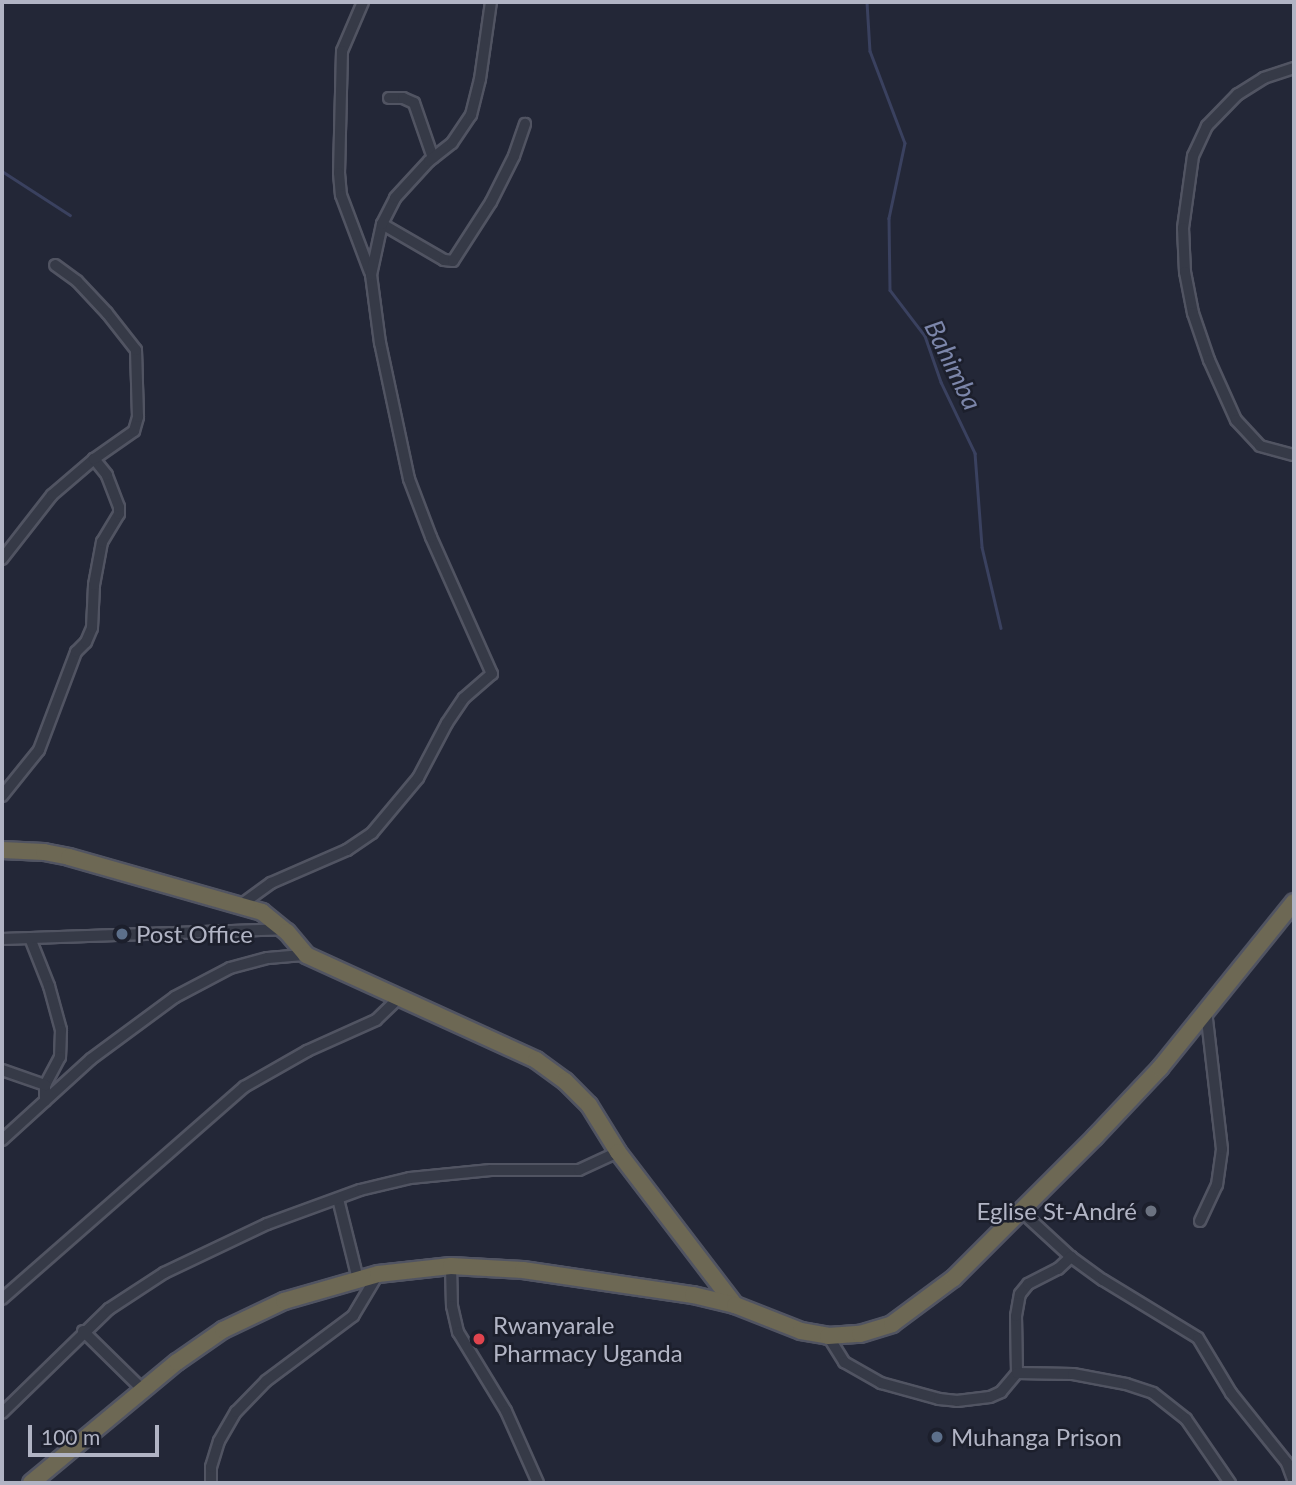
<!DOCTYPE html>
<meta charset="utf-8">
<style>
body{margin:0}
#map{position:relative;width:1296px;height:1485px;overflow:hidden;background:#232737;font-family:Lato,sans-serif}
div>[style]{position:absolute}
.stream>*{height:2.5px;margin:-1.25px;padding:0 1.25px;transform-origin:1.25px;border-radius:1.25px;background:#3a415f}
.roads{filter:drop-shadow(2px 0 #515462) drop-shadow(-2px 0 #515462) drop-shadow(0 2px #515462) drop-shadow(0 -2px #515462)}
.minor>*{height:10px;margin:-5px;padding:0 5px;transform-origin:5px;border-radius:5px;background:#363a47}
.highway>*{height:16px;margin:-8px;padding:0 8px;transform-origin:8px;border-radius:8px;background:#6d6854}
.dots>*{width:19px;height:19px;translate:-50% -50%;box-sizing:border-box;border:4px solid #1c1f2c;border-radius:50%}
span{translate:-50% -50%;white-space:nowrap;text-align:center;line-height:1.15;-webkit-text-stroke:5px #1c1f2c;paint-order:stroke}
.poi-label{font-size:24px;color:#b1b4c4}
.left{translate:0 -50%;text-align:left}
.right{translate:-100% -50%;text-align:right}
.water-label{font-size:26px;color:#7c86aa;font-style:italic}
.frame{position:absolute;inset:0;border:4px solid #b1b4c4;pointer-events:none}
.scale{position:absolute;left:28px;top:1425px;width:131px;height:32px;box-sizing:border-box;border:4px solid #b1b4c4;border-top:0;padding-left:9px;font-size:21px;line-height:24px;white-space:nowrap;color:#b1b4c4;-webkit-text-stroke:5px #1c1f2c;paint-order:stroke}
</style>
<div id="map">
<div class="stream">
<i style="left:867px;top:2px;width:49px;rotate:86.5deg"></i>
<i style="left:870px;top:51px;width:98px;rotate:69.2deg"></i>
<i style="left:905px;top:143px;width:77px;rotate:102deg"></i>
<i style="left:889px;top:218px;width:72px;rotate:89.2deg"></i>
<i style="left:890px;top:290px;width:58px;rotate:52.7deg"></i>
<i style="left:925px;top:336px;width:49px;rotate:70.8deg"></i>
<i style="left:941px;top:382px;width:79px;rotate:64.4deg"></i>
<i style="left:975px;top:453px;width:94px;rotate:85.7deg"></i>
<i style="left:982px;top:547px;width:83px;rotate:76.8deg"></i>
<i style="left:2px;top:171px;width:81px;rotate:32.9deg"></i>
</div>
<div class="roads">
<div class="minor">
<i style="left:363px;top:2px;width:53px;rotate:113.2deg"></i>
<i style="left:342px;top:51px;width:122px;rotate:91.4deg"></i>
<i style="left:339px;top:173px;width:22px;rotate:85deg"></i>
<i style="left:341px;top:195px;width:82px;rotate:69.4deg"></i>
<i style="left:1294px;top:68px;width:32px;rotate:162deg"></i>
<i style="left:1264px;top:78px;width:31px;rotate:148deg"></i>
<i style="left:1238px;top:94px;width:45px;rotate:134.1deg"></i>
<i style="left:1207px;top:126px;width:33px;rotate:115deg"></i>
<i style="left:1193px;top:156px;width:73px;rotate:97.9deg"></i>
<i style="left:1183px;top:228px;width:44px;rotate:87.4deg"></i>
<i style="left:1185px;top:272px;width:42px;rotate:79deg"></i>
<i style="left:1193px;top:313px;width:50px;rotate:71.2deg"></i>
<i style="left:1209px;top:360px;width:66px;rotate:65.8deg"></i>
<i style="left:1236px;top:420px;width:35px;rotate:47deg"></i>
<i style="left:1260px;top:446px;width:35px;rotate:15deg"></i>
<i style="left:389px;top:98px;width:14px"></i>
<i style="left:403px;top:98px;width:12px;rotate:24deg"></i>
<i style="left:414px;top:103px;width:58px;rotate:70.9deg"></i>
<i style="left:382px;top:224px;width:72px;rotate:30.1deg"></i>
<i style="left:444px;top:260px;width:9px;rotate:6deg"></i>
<i style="left:453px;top:261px;width:70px;rotate:-57.2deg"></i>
<i style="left:491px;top:202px;width:51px;rotate:-63.4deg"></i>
<i style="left:514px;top:156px;width:34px;rotate:-71deg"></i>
<i style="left:2px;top:559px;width:81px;rotate:-52deg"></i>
<i style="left:52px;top:495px;width:55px;rotate:-40.6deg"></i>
<i style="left:2px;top:796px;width:59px;rotate:-51.2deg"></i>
<i style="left:39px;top:750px;width:105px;rotate:-69.3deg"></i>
<i style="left:76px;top:652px;width:14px;rotate:-45deg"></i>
<i style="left:86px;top:642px;width:15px;rotate:-67deg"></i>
<i style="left:92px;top:628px;width:43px;rotate:-87.3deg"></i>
<i style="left:94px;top:585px;width:44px;rotate:-79.5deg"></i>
<i style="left:102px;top:542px;width:33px;rotate:-59deg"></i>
<i style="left:119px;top:514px;width:7px;rotate:-90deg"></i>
<i style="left:119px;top:507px;width:34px;rotate:-111deg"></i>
<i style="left:107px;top:475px;width:21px;rotate:-129deg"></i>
<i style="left:94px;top:459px;width:49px;rotate:-35deg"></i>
<i style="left:134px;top:431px;width:15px;rotate:-74deg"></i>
<i style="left:138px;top:417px;width:67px;rotate:-91.7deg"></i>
<i style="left:136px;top:350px;width:47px;rotate:-128.1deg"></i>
<i style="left:107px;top:313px;width:44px;rotate:-133.2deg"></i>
<i style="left:77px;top:281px;width:27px;rotate:-144deg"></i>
<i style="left:242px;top:904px;width:36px;rotate:-36deg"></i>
<i style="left:271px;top:883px;width:83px;rotate:-23.5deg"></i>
<i style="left:347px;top:850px;width:30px;rotate:-34deg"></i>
<i style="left:372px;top:833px;width:72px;rotate:-50.1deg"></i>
<i style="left:418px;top:778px;width:62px;rotate:-62.2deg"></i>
<i style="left:447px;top:723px;width:30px;rotate:-56deg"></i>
<i style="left:464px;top:698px;width:37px;rotate:-41deg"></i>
<i style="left:492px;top:674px;width:150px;rotate:-114deg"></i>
<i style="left:431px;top:537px;width:62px;rotate:-110.8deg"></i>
<i style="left:409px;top:479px;width:139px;rotate:-102deg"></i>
<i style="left:380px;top:343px;width:69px;rotate:-97.5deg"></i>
<i style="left:371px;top:275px;width:52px;rotate:-77.8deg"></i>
<i style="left:382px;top:224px;width:29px;rotate:-63deg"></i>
<i style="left:395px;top:198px;width:50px;rotate:-47.4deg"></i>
<i style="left:429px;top:161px;width:29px;rotate:-38deg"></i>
<i style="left:452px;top:143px;width:34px;rotate:-56deg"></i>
<i style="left:471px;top:115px;width:37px;rotate:-76deg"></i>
<i style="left:480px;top:79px;width:78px;rotate:-81.9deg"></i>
<i style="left:30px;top:938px;width:52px;rotate:68.4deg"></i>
<i style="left:49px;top:986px;width:46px;rotate:74.7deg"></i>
<i style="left:61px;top:1030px;width:27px;rotate:92deg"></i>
<i style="left:60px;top:1057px;width:32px;rotate:118deg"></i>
<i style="left:45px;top:1085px;width:16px;rotate:90deg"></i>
<i style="left:2px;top:939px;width:280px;rotate:-2deg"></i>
<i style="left:2px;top:1070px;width:46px;rotate:19.2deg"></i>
<i style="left:2px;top:1140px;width:120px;rotate:-42.3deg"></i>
<i style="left:91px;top:1059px;width:104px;rotate:-36.4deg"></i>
<i style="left:175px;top:997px;width:62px;rotate:-27.8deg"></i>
<i style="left:230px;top:968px;width:39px;rotate:-15deg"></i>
<i style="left:268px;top:958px;width:38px;rotate:-5deg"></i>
<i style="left:338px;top:1199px;width:82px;rotate:76deg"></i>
<i style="left:1022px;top:1212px;width:67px;rotate:42.6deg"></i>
<i style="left:1071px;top:1257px;width:39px;rotate:36deg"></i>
<i style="left:1103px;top:1280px;width:111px;rotate:31.4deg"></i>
<i style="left:1198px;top:1338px;width:64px;rotate:59deg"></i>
<i style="left:1231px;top:1393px;width:90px;rotate:51.3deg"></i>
<i style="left:1287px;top:1463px;width:20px;rotate:70deg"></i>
<i style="left:1200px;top:1221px;width:40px;rotate:-65deg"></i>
<i style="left:1217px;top:1185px;width:36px;rotate:-82deg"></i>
<i style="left:1222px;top:1149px;width:140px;rotate:-96.6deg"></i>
<i style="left:451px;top:1266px;width:40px;rotate:88.6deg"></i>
<i style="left:452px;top:1306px;width:27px;rotate:77deg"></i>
<i style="left:458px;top:1332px;width:92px;rotate:58.7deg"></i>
<i style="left:506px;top:1411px;width:79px;rotate:66deg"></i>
<i style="left:2px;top:1299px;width:322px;rotate:-41.2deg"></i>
<i style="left:244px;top:1087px;width:73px;rotate:-29.7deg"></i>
<i style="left:307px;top:1051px;width:76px;rotate:-24.2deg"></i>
<i style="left:376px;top:1020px;width:33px;rotate:-44deg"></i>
<i style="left:83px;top:1331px;width:84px;rotate:44.5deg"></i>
<i style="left:828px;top:1336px;width:31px;rotate:58deg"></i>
<i style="left:844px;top:1362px;width:43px;rotate:29.6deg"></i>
<i style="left:881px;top:1383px;width:60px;rotate:15.4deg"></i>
<i style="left:939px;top:1399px;width:18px;rotate:6deg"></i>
<i style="left:957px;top:1401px;width:33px;rotate:-7deg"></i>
<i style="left:990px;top:1397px;width:12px;rotate:-24deg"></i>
<i style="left:1001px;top:1392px;width:25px;rotate:-50deg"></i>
<i style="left:1017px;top:1373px;width:57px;rotate:-91deg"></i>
<i style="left:1016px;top:1316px;width:22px;rotate:-80deg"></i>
<i style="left:1020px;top:1294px;width:13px;rotate:-51deg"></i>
<i style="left:1028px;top:1284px;width:34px;rotate:-27deg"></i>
<i style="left:1058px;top:1269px;width:18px;rotate:-43deg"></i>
<i style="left:1017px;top:1373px;width:56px;rotate:1deg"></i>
<i style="left:1073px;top:1374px;width:54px;rotate:10.7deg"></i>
<i style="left:1126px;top:1384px;width:28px;rotate:18deg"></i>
<i style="left:1153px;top:1393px;width:42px;rotate:38.2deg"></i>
<i style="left:1186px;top:1419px;width:78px;rotate:55.5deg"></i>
<i style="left:2px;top:1413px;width:149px;rotate:-44.2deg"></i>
<i style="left:109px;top:1309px;width:66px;rotate:-33.2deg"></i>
<i style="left:164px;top:1273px;width:114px;rotate:-25.4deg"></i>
<i style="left:267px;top:1224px;width:99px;rotate:-20.1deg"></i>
<i style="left:360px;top:1190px;width:51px;rotate:-13.5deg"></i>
<i style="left:410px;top:1178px;width:81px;rotate:-5.6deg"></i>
<i style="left:491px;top:1170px;width:88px"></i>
<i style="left:579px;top:1170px;width:43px;rotate:-24.8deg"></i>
<i style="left:211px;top:1483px;width:16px;rotate:-90deg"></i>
<i style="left:211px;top:1467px;width:27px;rotate:-73deg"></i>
<i style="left:219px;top:1441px;width:34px;rotate:-60deg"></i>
<i style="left:236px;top:1412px;width:43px;rotate:-45.9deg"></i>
<i style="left:266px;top:1381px;width:109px;rotate:-36.8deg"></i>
<i style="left:353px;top:1316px;width:49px;rotate:-59.2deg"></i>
</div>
<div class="highway">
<i style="left:2px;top:850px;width:42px;rotate:2.7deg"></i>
<i style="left:44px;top:852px;width:25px;rotate:11deg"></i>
<i style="left:69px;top:857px;width:201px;rotate:15.9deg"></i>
<i style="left:262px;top:912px;width:32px;rotate:39deg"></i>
<i style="left:287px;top:932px;width:30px;rotate:50deg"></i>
<i style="left:306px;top:955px;width:253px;rotate:24.5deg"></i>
<i style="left:536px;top:1060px;width:36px;rotate:36deg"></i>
<i style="left:565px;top:1081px;width:34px;rotate:45deg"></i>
<i style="left:589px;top:1105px;width:55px;rotate:58.3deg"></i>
<i style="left:618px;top:1152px;width:193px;rotate:52.6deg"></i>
<i style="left:31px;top:1483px;width:190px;rotate:-39.7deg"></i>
<i style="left:177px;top:1362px;width:56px;rotate:-34.8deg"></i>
<i style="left:223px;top:1330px;width:68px;rotate:-25.4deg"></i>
<i style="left:284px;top:1301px;width:98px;rotate:-16deg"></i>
<i style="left:378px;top:1274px;width:73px;rotate:-6.3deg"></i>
<i style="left:451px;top:1266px;width:72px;rotate:3.2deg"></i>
<i style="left:523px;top:1270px;width:172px;rotate:8.4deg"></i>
<i style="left:693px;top:1295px;width:43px;rotate:13.4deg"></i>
<i style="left:735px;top:1305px;width:71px;rotate:21.5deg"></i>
<i style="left:801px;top:1331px;width:27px;rotate:10deg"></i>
<i style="left:828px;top:1336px;width:32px;rotate:-4deg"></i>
<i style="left:860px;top:1334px;width:34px;rotate:-17deg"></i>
<i style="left:892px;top:1324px;width:77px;rotate:-36.6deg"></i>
<i style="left:954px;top:1278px;width:199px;rotate:-45deg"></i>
<i style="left:1095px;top:1137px;width:95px;rotate:-46.7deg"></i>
<i style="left:1160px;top:1068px;width:213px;rotate:-51.1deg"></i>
</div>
</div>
<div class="dots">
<i style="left:122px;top:934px;background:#5c6f8a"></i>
<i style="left:1151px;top:1211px;background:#6b7280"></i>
<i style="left:479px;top:1339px;background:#e0444e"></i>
<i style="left:937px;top:1437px;background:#5c6f8a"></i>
</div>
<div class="poi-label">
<span class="left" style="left:136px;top:934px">Post Office</span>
<span class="right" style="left:1137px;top:1211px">Eglise St-André</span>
<span class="left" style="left:493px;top:1339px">Rwanyarale<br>Pharmacy Uganda</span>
<span class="left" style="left:951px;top:1437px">Muhanga Prison</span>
</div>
<div class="water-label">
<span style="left:953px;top:365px;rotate:64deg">Bahimba</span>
</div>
<div class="frame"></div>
<div class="scale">100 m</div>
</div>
